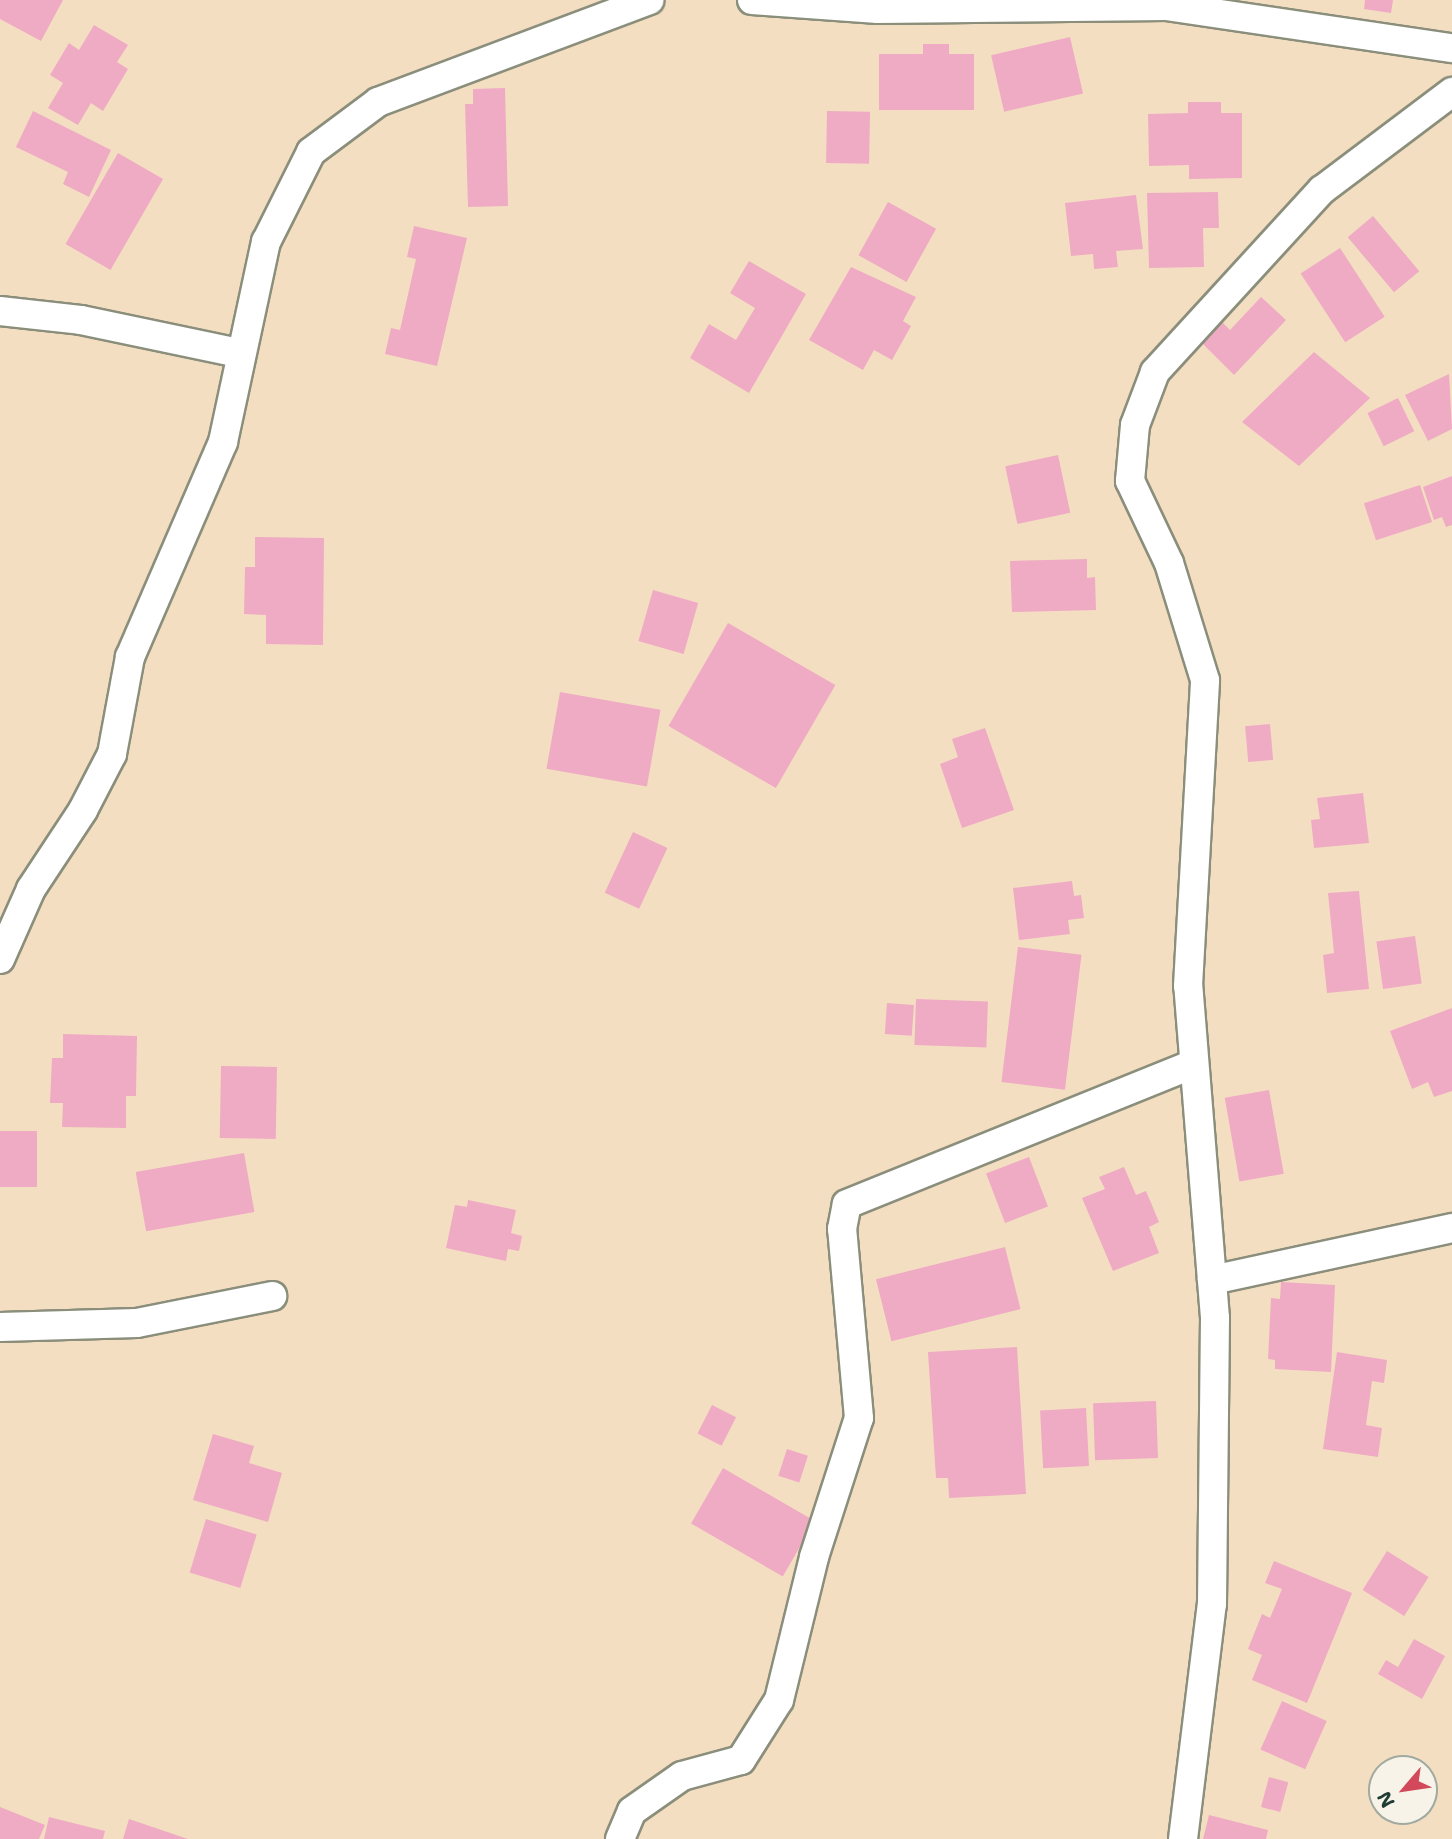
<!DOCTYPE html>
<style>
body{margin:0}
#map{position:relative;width:1452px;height:1839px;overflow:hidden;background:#f4dec2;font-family:"Shantell Sans",sans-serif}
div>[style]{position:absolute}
.building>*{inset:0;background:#efabc4;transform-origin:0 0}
.roads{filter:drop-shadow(2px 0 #8a8e7b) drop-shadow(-2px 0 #8a8e7b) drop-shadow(0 2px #8a8e7b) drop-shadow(0 -2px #8a8e7b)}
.minor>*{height:28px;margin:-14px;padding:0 14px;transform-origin:14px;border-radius:14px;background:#fff}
span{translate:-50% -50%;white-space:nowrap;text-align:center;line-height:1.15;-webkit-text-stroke:6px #f7f3e8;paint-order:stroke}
.north{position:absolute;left:1368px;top:1755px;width:70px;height:70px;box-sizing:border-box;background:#f7f3e8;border:2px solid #a1aaa0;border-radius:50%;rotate:241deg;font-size:19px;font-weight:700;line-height:28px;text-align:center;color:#1f3d34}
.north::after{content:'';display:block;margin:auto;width:24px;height:32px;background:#d1495b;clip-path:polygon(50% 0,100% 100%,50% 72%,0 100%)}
</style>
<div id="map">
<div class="building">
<i style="clip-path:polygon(0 0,63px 0,41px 41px,0 19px)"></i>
<i style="clip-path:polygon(1365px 0,1393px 0,1391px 13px,1364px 9px)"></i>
<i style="clip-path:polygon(94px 25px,128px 45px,117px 62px,128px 69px,103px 111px,91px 103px,78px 125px,48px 108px,63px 83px,50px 75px,69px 43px,79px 50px)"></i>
<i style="left:1070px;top:37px;width:58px;height:81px;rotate:77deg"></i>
<i style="clip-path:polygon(923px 44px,949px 44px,949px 54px,974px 54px,974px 110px,879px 110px,879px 54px,923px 54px)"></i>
<i style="clip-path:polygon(505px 88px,508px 206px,468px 207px,465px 104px,473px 104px,473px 89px)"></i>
<i style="clip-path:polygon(1188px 102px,1221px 102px,1221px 113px,1242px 113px,1242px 178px,1189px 179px,1189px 165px,1149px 166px,1148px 114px,1188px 113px)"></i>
<i style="clip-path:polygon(33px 111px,111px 150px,89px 197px,63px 184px,68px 172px,16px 147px)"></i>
<i style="left:827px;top:111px;width:43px;height:52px;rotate:1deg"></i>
<i style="left:118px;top:153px;width:52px;height:105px;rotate:30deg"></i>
<i style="clip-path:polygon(1218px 192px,1219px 228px,1203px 228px,1204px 267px,1149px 268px,1147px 193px)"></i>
<i style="clip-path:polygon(1136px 195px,1143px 249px,1116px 251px,1118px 267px,1094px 269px,1093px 254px,1071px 256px,1065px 203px)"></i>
<i style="left:888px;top:202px;width:55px;height:61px;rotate:29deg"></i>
<i style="left:1373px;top:216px;width:72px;height:33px;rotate:50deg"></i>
<i style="clip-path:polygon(414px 226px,467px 238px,437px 366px,385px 354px,391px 328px,400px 330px,416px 259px,407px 257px)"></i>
<i style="left:1340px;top:248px;width:82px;height:47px;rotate:57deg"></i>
<i style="clip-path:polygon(749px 261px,806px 294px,749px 393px,690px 358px,709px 324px,736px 340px,755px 308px,730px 293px)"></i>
<i style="clip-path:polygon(851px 267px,916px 297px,903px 321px,911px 326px,892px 360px,874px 350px,863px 370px,809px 340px)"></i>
<i style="clip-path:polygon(1261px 297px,1286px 320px,1234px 375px,1202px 343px,1222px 322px,1230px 330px)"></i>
<i style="clip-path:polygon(1314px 352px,1370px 398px,1299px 466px,1242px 422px)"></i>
<i style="clip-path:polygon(1449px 374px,1452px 429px,1428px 441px,1405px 395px)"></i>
<i style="left:1398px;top:398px;width:37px;height:34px;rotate:64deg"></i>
<i style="left:1058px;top:455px;width:59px;height:54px;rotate:78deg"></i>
<i style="clip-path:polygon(1452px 476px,1452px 525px,1446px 527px,1442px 517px,1434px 520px,1423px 487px)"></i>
<i style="left:1420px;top:485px;width:39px;height:59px;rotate:72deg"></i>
<i style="clip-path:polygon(255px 537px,324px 538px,323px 645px,266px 644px,266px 615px,244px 614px,245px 567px,255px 567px)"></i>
<i style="clip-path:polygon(1087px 559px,1087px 578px,1095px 577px,1096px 610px,1012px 612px,1010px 561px)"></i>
<i style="left:653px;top:590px;width:47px;height:53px;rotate:16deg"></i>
<i style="left:728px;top:623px;width:124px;height:119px;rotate:30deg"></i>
<i style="left:560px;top:692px;width:102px;height:78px;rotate:10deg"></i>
<i style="left:1270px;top:724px;width:36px;height:25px;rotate:85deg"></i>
<i style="clip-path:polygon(985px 728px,1014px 810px,962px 828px,940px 764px,958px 757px,952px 739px)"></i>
<i style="clip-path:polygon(1363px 793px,1369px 843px,1314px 848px,1311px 820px,1320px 819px,1317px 798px)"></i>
<i style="left:633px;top:832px;width:38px;height:67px;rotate:25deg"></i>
<i style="clip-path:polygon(1072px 881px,1074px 896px,1081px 895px,1084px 918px,1068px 920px,1070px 934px,1019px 940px,1013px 888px)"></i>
<i style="clip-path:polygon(1359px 891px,1369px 989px,1327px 993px,1323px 955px,1334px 953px,1328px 893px)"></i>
<i style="left:1415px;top:936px;width:48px;height:39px;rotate:82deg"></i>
<i style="left:1018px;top:947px;width:64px;height:136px;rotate:7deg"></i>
<i style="left:916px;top:999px;width:72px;height:46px;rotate:2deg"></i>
<i style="left:887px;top:1003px;width:27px;height:31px;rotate:4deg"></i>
<i style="clip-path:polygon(1452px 1008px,1452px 1091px,1434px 1097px,1428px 1082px,1412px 1089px,1390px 1031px)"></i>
<i style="clip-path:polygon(63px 1034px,137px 1036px,136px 1096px,126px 1096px,126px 1128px,62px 1127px,63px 1103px,50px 1103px,52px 1058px,63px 1058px)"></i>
<i style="left:221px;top:1066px;width:56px;height:72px;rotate:1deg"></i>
<i style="left:1269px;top:1090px;width:85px;height:45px;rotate:80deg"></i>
<i style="left:0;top:1131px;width:37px;height:56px"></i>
<i style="left:244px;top:1153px;width:60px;height:110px;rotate:80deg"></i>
<i style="left:1029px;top:1157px;width:53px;height:46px;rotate:69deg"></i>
<i style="clip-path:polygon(1124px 1167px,1136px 1195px,1146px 1191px,1159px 1222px,1149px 1227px,1159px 1253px,1113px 1271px,1082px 1198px,1105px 1189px,1099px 1177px)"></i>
<i style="clip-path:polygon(468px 1200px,516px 1210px,511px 1233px,522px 1236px,519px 1251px,508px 1249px,506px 1261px,446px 1248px,455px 1205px,467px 1207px)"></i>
<i style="left:1005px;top:1247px;width:64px;height:133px;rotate:76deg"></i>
<i style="clip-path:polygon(1281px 1282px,1335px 1285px,1331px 1372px,1275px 1369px,1275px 1360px,1268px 1359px,1271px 1298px,1280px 1299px)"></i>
<i style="clip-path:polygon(1017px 1347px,1026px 1494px,949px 1498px,948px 1478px,936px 1478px,928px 1352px)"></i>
<i style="clip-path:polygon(1337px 1352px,1387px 1360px,1384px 1383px,1372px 1381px,1366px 1425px,1382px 1428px,1378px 1457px,1323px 1449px)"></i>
<i style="left:1156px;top:1401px;width:57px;height:63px;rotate:88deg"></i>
<i style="left:712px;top:1405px;width:27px;height:32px;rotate:27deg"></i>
<i style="left:1086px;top:1408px;width:58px;height:46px;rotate:87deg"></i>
<i style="clip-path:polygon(213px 1434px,254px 1446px,249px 1463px,282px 1473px,268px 1522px,193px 1500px)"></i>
<i style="left:787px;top:1449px;width:22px;height:28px;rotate:18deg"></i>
<i style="left:723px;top:1468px;width:106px;height:64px;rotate:30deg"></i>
<i style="left:206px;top:1519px;width:53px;height:56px;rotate:17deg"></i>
<i style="left:1387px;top:1551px;width:49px;height:46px;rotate:32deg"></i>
<i style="clip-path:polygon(1274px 1561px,1352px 1593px,1307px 1703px,1252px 1680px,1262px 1655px,1248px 1649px,1262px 1614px,1270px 1618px,1282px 1589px,1265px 1583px)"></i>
<i style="clip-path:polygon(1414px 1639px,1445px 1656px,1422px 1699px,1378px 1674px,1386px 1660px,1398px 1667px)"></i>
<i style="left:1282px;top:1701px;width:49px;height:53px;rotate:24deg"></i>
<i style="left:1269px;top:1777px;width:20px;height:31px;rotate:15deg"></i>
<i style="clip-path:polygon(0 1807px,45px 1825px,39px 1839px,0 1839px)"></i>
<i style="clip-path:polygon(1209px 1815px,1268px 1830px,1266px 1839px,1203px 1839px)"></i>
<i style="clip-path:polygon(49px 1817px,105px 1831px,103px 1839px,44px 1839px)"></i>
<i style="clip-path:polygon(129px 1819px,188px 1839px,123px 1839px)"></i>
</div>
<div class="roads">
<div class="minor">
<i style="left:752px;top:0;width:126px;rotate:4.1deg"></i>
<i style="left:878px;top:9px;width:288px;rotate:-0.6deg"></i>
<i style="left:1166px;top:6px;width:289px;rotate:8.4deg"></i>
<i style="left:0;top:311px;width:81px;rotate:6.3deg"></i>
<i style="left:81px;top:320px;width:161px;rotate:11.8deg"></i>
<i style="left:0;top:959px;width:77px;rotate:-66.1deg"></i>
<i style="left:31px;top:889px;width:95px;rotate:-56.6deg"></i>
<i style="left:83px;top:810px;width:63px;rotate:-62.6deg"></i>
<i style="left:112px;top:754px;width:99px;rotate:-79.5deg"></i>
<i style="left:130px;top:657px;width:234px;rotate:-66.6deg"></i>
<i style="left:223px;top:442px;width:205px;rotate:-77.9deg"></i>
<i style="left:266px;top:242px;width:101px;rotate:-63.4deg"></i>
<i style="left:311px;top:152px;width:84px;rotate:-36.7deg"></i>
<i style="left:378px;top:102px;width:290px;rotate:-20.6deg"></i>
<i style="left:1212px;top:1280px;width:246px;rotate:-12.2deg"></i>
<i style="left:0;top:1327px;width:137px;rotate:-1.7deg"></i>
<i style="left:137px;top:1323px;width:138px;rotate:-11.3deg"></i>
<i style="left:620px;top:1839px;width:30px;rotate:-67deg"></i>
<i style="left:632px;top:1811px;width:61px;rotate:-35deg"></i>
<i style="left:682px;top:1776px;width:61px;rotate:-15.2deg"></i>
<i style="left:741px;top:1760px;width:71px;rotate:-57.7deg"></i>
<i style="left:779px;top:1700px;width:147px;rotate:-76.2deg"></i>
<i style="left:814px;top:1557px;width:146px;rotate:-72.1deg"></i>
<i style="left:859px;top:1418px;width:190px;rotate:-95.1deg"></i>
<i style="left:842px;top:1229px;width:25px;rotate:-79deg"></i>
<i style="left:847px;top:1204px;width:373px;rotate:-22deg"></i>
<i style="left:1183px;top:1839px;width:237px;rotate:-83deg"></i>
<i style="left:1212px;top:1604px;width:286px;rotate:-89.4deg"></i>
<i style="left:1215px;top:1318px;width:333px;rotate:-94.6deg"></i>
<i style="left:1188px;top:986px;width:306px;rotate:-86.8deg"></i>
<i style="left:1205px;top:680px;width:122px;rotate:-107.1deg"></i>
<i style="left:1169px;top:563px;width:91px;rotate:-115.4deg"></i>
<i style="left:1130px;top:481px;width:56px;rotate:-84.9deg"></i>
<i style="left:1135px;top:425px;width:57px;rotate:-69.3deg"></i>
<i style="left:1155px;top:372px;width:247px;rotate:-47.5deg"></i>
<i style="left:1322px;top:190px;width:163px;rotate:-37deg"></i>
</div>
</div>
<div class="north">N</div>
</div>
